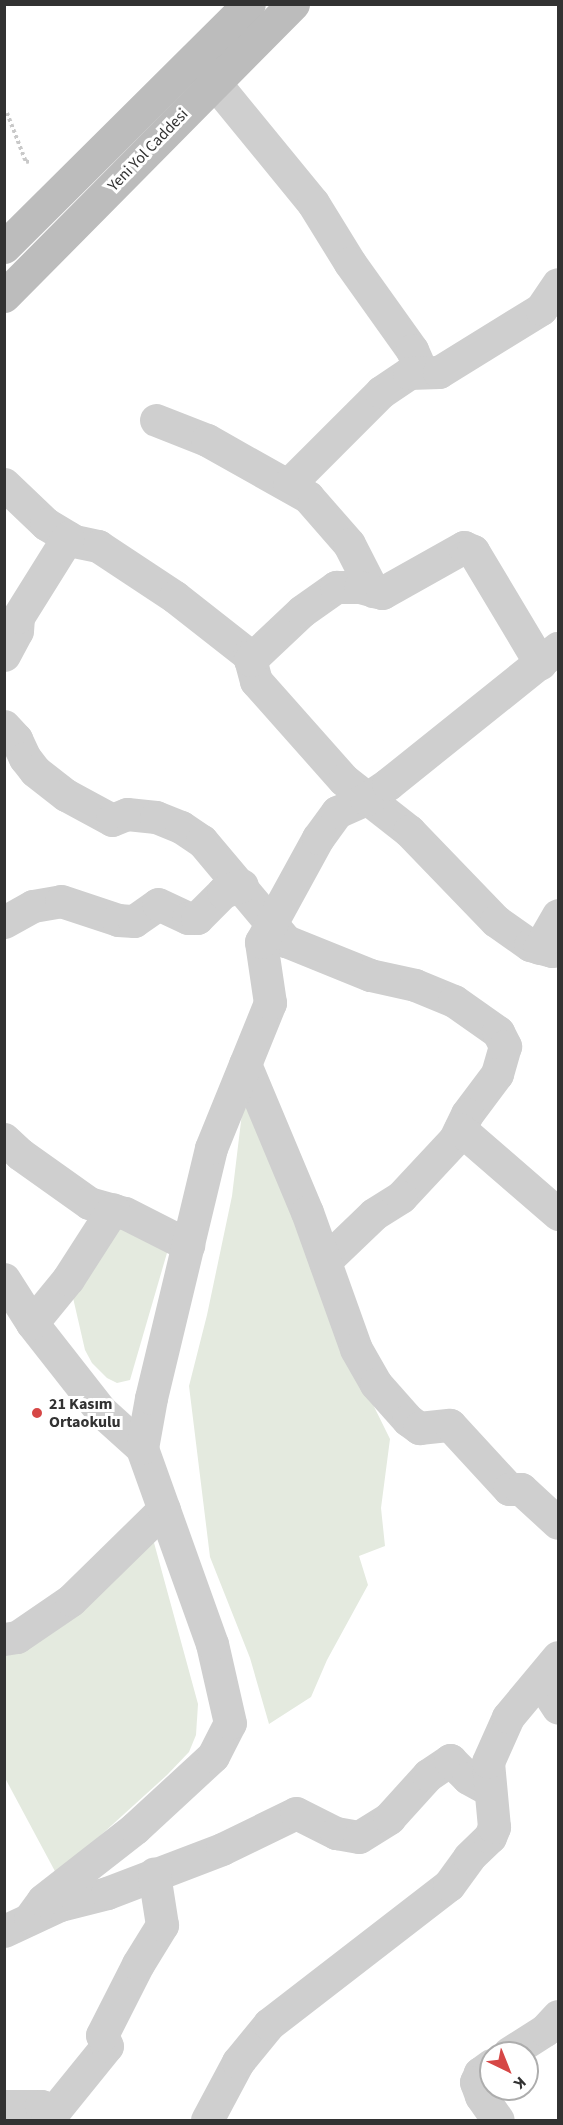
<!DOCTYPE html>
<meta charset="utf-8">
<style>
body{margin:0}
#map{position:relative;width:563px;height:2125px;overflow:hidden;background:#fff;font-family:"Source Sans 3",sans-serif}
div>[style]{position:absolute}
.green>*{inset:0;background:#e4eadf}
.path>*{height:4px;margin-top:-2px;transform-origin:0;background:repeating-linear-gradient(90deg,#c9c9c9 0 3px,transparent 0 6px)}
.pedestrian>*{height:33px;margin:-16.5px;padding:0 16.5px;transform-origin:16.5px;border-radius:16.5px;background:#cfcfcf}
.minor>*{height:33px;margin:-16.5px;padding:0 16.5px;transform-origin:16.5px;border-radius:16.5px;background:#cfcfcf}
.secondary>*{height:33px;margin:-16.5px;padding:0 16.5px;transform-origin:16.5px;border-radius:16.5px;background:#bcbcbc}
.dots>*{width:16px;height:16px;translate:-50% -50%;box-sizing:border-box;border:3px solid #fff;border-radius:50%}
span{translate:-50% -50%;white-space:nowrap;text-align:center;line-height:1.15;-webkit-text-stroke:6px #fff;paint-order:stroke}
.street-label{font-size:16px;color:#323232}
.poi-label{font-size:16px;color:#323232;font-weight:700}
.left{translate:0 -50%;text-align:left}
.frame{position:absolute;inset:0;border:6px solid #323232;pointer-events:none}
.north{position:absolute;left:479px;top:2041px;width:60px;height:60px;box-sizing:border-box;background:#fff;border:2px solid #adadad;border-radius:50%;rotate:137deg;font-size:16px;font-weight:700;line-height:24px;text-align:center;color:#323232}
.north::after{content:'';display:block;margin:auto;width:21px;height:27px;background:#d64746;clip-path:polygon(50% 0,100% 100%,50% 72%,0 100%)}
</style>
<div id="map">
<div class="green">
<i style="clip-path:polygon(251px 1099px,351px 1360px,390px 1439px,381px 1508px,385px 1546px,359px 1556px,368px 1585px,327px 1660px,311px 1697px,269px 1724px,250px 1658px,210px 1557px,189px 1386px,207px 1315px,232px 1196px,242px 1113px)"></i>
<i style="clip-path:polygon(124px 1218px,169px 1246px,130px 1380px,117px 1383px,107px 1378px,92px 1363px,85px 1350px,71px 1289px)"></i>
<i style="clip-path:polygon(153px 1539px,198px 1704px,196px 1735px,189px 1752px,167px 1775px,57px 1875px,5px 1778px,4px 1648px)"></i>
</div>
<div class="path">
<i style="left:7px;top:113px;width:53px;rotate:68.8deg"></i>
<i style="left:26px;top:162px;width:4px;rotate:-14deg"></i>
</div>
<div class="pedestrian">
<i style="left:214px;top:82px;width:156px;rotate:50.7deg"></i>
<i style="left:313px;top:203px;width:70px;rotate:58.3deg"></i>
<i style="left:350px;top:263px;width:107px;rotate:54.5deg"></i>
<i style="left:412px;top:350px;width:24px;rotate:66deg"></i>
<i style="left:156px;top:420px;width:55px;rotate:21.4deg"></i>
<i style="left:207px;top:440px;width:116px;rotate:29.4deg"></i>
<i style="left:308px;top:497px;width:62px;rotate:48.9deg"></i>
<i style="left:349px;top:544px;width:53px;rotate:62.9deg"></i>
<i style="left:4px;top:484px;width:58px;rotate:43.6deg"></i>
<i style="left:46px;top:524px;width:33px;rotate:31deg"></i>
<i style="left:74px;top:541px;width:25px;rotate:12deg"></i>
<i style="left:98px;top:546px;width:92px;rotate:33.5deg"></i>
<i style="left:175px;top:597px;width:94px;rotate:38.1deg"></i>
<i style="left:249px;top:655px;width:27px;rotate:75deg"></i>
<i style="left:256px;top:681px;width:132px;rotate:48.4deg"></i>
<i style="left:344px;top:780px;width:83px;rotate:38.1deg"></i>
<i style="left:409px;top:831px;width:125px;rotate:46deg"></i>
<i style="left:496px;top:921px;width:42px;rotate:35.2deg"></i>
<i style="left:530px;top:945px;width:23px;rotate:15deg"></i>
<i style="left:552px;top:951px;width:6px;rotate:-9deg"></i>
<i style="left:289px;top:484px;width:130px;rotate:-45deg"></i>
<i style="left:381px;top:392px;width:34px;rotate:-34deg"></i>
<i style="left:409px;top:373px;width:30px;rotate:-2deg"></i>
<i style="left:439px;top:372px;width:120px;rotate:-31.7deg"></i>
<i style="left:541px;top:309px;width:30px;rotate:-56deg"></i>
<i style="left:4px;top:655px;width:27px;rotate:-62deg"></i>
<i style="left:17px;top:631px;width:14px;rotate:-86deg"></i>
<i style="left:18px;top:617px;width:94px;rotate:-58deg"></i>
<i style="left:250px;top:660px;width:71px;rotate:-43.3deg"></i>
<i style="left:302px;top:611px;width:42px;rotate:-35.2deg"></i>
<i style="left:336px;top:587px;width:24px"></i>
<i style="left:360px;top:587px;width:23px;rotate:15deg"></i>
<i style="left:382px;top:593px;width:94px;rotate:-29.3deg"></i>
<i style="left:464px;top:547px;width:10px;rotate:24deg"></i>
<i style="left:473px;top:551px;width:131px;rotate:59.1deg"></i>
<i style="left:4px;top:726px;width:18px;rotate:47deg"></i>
<i style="left:16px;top:739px;width:21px;rotate:65deg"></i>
<i style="left:25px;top:758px;width:16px;rotate:52deg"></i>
<i style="left:35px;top:771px;width:39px;rotate:38deg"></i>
<i style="left:66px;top:795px;width:52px;rotate:28.5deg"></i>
<i style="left:112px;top:820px;width:16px;rotate:-22deg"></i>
<i style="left:127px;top:814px;width:29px;rotate:6deg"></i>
<i style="left:156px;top:817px;width:27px;rotate:22deg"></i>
<i style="left:181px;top:827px;width:25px;rotate:34deg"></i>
<i style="left:202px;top:841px;width:131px;rotate:50deg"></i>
<i style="left:286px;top:941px;width:91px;rotate:22deg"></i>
<i style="left:370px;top:975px;width:46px;rotate:12.5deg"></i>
<i style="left:415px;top:985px;width:42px;rotate:22.3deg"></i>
<i style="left:454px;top:1001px;width:54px;rotate:35.2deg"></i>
<i style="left:498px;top:1032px;width:16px;rotate:63deg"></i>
<i style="left:505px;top:1046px;width:29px;rotate:106deg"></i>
<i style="left:497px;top:1074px;width:50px;rotate:126.9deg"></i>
<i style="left:467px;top:1114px;width:28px;rotate:116deg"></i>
<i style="left:455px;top:1139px;width:79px;rotate:133deg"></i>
<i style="left:401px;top:1197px;width:32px;rotate:148deg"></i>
<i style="left:374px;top:1214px;width:68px;rotate:136.2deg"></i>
<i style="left:4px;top:922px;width:33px;rotate:-29deg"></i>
<i style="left:33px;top:906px;width:28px;rotate:-10deg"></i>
<i style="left:61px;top:901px;width:60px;rotate:18.4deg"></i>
<i style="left:118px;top:920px;width:16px;rotate:4deg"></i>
<i style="left:134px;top:921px;width:29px;rotate:-35deg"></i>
<i style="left:158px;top:904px;width:33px;rotate:25deg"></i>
<i style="left:188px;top:918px;width:9px"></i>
<i style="left:197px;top:918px;width:37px;rotate:-45deg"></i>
<i style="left:223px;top:892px;width:20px;rotate:-20deg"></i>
<i style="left:539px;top:948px;width:38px;rotate:-60deg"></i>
<i style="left:245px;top:1064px;width:160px;rotate:67.3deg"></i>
<i style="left:307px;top:1212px;width:145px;rotate:70.3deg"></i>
<i style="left:356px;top:1349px;width:40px;rotate:60.3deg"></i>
<i style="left:376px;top:1384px;width:48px;rotate:48.4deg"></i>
<i style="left:408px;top:1420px;width:14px;rotate:36deg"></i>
<i style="left:419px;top:1428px;width:31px;rotate:-6deg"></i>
<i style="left:450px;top:1425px;width:87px;rotate:47.3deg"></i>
<i style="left:509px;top:1489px;width:12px"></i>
<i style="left:521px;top:1489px;width:50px;rotate:42.6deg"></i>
<i style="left:460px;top:1129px;width:130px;rotate:40.9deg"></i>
<i style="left:4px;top:1139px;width:22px;rotate:43deg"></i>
<i style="left:20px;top:1154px;width:85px;rotate:35.4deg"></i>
<i style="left:89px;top:1203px;width:37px;rotate:16deg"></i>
<i style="left:125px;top:1213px;width:71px;rotate:26.9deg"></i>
<i style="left:4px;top:1639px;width:13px;rotate:-9deg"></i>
<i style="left:17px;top:1637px;width:65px;rotate:-34.4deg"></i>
<i style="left:71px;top:1600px;width:130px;rotate:-44.4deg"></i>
<i style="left:540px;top:1680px;width:33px;rotate:57deg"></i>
<i style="left:4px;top:1931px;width:62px;rotate:-24.9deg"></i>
<i style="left:60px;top:1905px;width:49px;rotate:-14.3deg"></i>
<i style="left:107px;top:1893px;width:123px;rotate:-20.9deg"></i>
<i style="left:222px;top:1849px;width:82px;rotate:-25.9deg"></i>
<i style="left:296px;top:1813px;width:45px;rotate:26.6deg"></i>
<i style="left:336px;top:1833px;width:23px;rotate:10deg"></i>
<i style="left:359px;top:1837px;width:36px;rotate:-32deg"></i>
<i style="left:389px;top:1818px;width:58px;rotate:-47.8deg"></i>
<i style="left:428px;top:1775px;width:27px;rotate:-34deg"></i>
<i style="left:450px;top:1760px;width:25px;rotate:45deg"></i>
<i style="left:468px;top:1778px;width:25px;rotate:29deg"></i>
<i style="left:509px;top:2053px;width:43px;rotate:-32.6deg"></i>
<i style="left:545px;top:2030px;width:19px;rotate:-47deg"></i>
<i style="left:491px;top:2065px;width:14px;rotate:144deg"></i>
<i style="left:480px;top:2073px;width:10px;rotate:114deg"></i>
<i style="left:476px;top:2082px;width:15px;rotate:70deg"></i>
<i style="left:481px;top:2096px;width:29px;rotate:55deg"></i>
<i style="left:4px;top:2106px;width:37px"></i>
<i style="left:41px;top:2106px;width:13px;rotate:18deg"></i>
<i style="left:47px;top:2120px;width:95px;rotate:-51deg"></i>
<i style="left:107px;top:2046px;width:12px;rotate:-114deg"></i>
<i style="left:102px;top:2035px;width:80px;rotate:-63.1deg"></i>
<i style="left:138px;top:1964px;width:46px;rotate:-58.4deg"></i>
<i style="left:162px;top:1925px;width:52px;rotate:-98.9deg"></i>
<i style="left:207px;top:2120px;width:66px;rotate:-61.9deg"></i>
<i style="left:238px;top:2062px;width:49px;rotate:-50.8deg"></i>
<i style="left:269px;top:2024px;width:227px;rotate:-37.7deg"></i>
<i style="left:449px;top:1885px;width:34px;rotate:-54deg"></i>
<i style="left:469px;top:1857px;width:29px;rotate:-44deg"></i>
<i style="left:490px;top:1837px;width:11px;rotate:-68deg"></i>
<i style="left:494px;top:1827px;width:65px;rotate:-95.3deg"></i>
<i style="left:488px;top:1762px;width:49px;rotate:-66deg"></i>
<i style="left:508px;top:1717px;width:78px;rotate:-50.2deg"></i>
</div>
<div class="minor">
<i style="left:4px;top:1279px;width:52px;rotate:57.5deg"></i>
<i style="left:32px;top:1323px;width:112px;rotate:51.9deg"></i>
<i style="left:101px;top:1411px;width:55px;rotate:42.1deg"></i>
<i style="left:32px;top:1323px;width:57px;rotate:-50.7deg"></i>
<i style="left:68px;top:1279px;width:83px;rotate:-57.3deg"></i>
<i style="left:30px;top:1918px;width:22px;rotate:-54deg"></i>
<i style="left:43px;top:1900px;width:117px;rotate:-38deg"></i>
<i style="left:135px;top:1828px;width:106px;rotate:-42.7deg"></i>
<i style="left:213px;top:1756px;width:37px;rotate:-63deg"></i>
<i style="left:230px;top:1723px;width:81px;rotate:-102.8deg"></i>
<i style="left:212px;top:1644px;width:208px;rotate:-109.7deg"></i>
<i style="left:142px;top:1448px;width:51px;rotate:-79.8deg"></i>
<i style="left:151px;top:1398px;width:257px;rotate:-76.5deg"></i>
<i style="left:211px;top:1148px;width:157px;rotate:-67.9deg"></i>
<i style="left:270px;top:1003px;width:62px;rotate:-98.4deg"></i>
<i style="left:261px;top:942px;width:119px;rotate:-61.3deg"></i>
<i style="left:318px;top:838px;width:32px;rotate:-54deg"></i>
<i style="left:337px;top:812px;width:32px;rotate:-24deg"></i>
<i style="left:366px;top:799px;width:27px;rotate:-34deg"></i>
<i style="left:388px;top:784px;width:218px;rotate:-38.7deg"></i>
</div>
<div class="secondary">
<i style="left:4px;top:247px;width:345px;rotate:-44.8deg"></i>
<i style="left:4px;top:296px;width:411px;rotate:-45.3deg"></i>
</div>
<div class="dots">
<i style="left:37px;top:1413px;background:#d64746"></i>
</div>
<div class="street-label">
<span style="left:148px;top:150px;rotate:-46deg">Yeni Yol Caddesi</span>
</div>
<div class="poi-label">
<span class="left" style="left:49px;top:1413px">21 Kasım<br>Ortaokulu</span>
</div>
<div class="frame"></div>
<div class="north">K</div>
</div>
